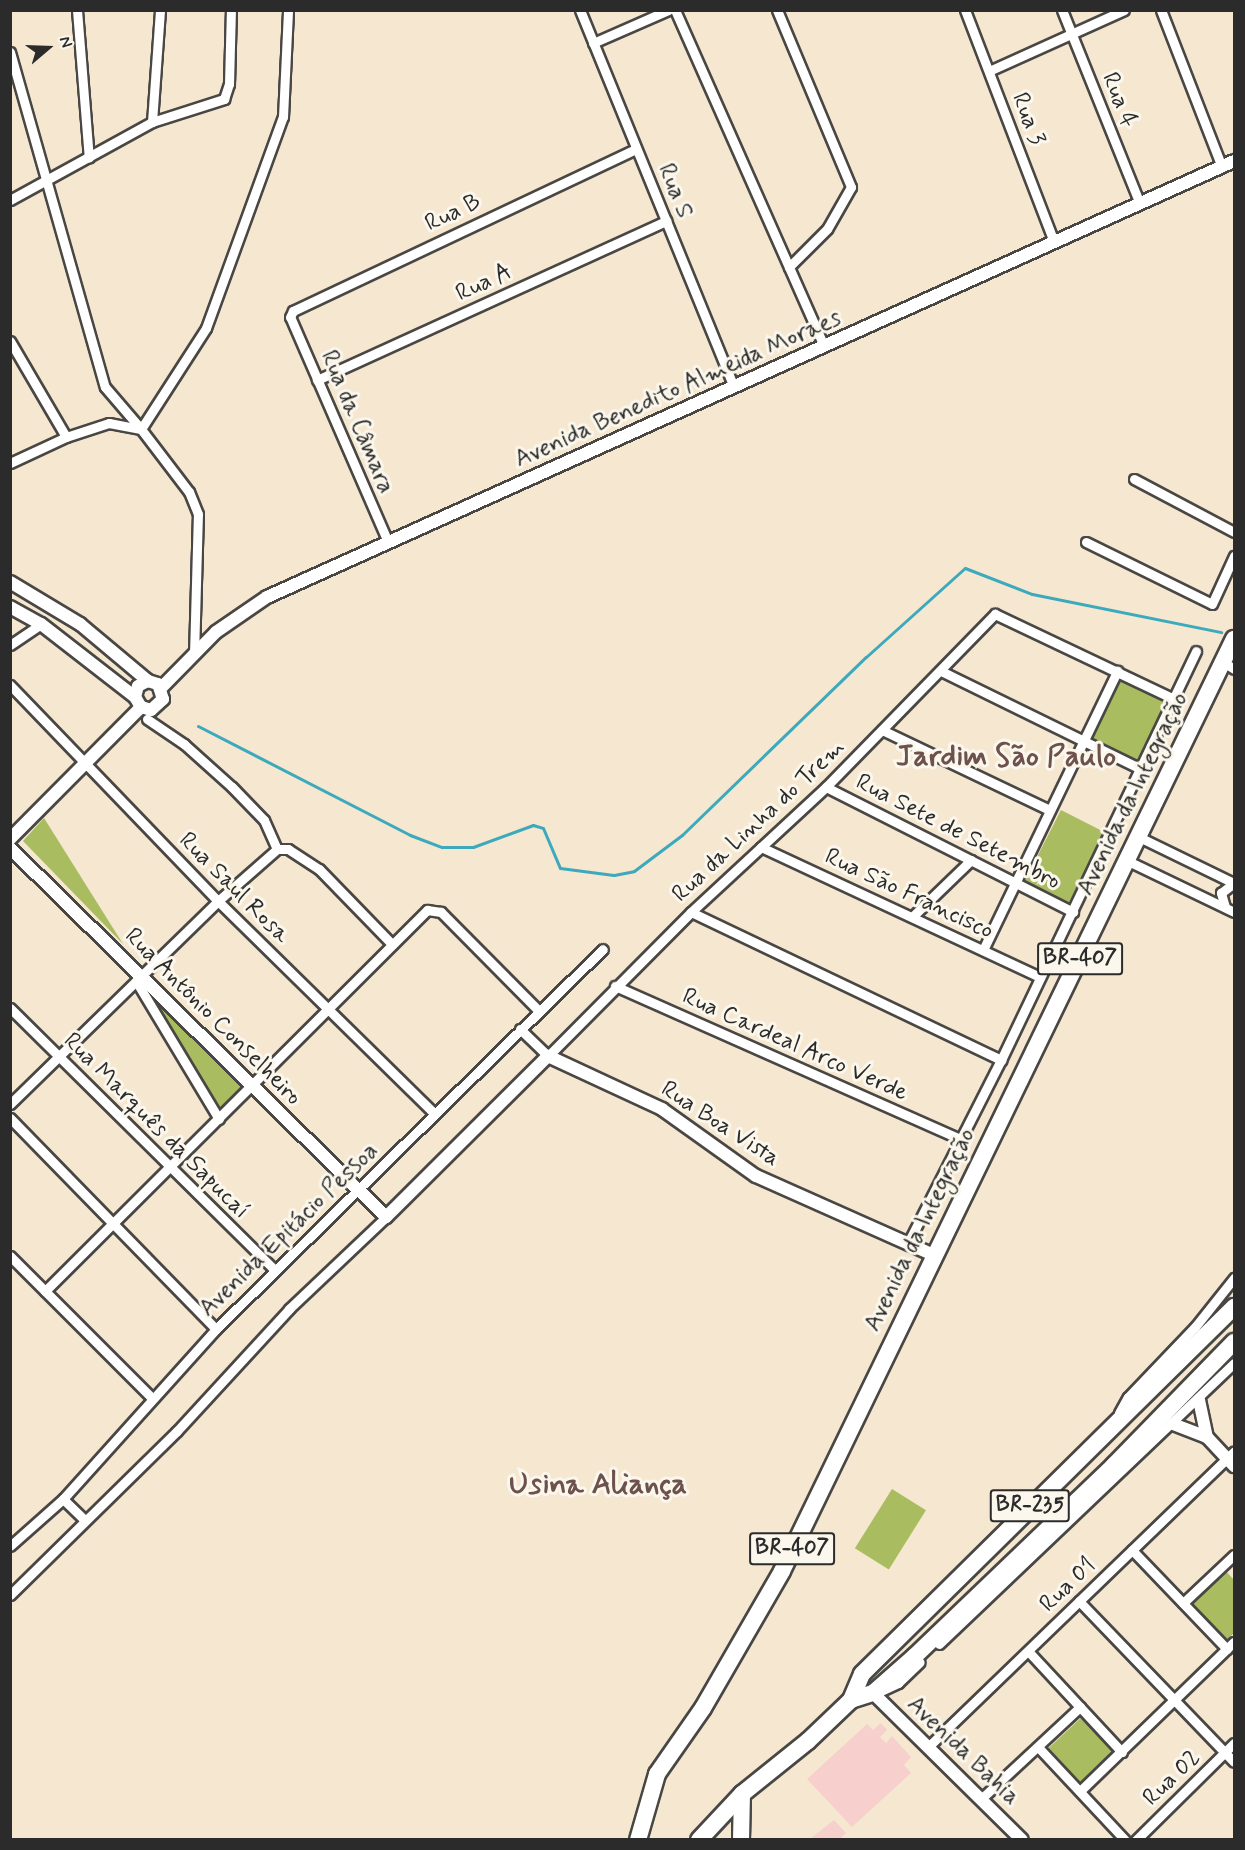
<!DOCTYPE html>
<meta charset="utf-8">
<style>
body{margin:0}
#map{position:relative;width:1245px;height:1850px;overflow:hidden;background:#f5e7d0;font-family:Mynerve,sans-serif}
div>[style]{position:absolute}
.built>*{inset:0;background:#f7d0cd}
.green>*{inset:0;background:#a9bc60;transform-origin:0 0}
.stream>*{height:3px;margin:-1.5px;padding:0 1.5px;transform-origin:1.5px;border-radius:1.5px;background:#3da9bd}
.roads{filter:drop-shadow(2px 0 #494744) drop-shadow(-2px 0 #494744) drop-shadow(0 2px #494744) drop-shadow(0 -2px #494744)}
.street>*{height:9px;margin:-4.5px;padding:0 4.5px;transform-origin:4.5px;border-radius:4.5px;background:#fff}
.secondary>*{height:12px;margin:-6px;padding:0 6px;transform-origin:6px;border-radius:6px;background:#fff}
.highway>*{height:16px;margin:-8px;padding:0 8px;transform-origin:8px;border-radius:8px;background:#fff}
span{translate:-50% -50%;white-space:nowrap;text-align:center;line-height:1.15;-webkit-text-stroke:6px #fbf7ec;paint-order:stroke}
.shield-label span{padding:2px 4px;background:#fbf7ec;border:2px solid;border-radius:4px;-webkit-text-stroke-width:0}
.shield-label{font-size:22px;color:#2b2b2b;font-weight:700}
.street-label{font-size:24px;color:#2b2b2b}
.district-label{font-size:30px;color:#6c514d;font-weight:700}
.frame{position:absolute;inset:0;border:12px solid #2b2b2b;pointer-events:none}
.north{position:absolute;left:18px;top:18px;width:60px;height:60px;-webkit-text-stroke:4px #fbf7ec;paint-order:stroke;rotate:71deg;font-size:16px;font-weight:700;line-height:24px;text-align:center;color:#2b2b2b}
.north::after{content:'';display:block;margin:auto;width:21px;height:27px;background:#2b2b2b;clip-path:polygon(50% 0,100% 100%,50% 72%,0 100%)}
</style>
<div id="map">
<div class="built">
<i style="clip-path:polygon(881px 1723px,887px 1730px,880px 1737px,886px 1743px,892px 1736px,911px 1757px,904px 1765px,911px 1773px,852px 1827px,807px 1779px,867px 1724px,873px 1730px)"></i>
<i style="clip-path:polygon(834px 1820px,846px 1833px,840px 1839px,810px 1839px)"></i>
</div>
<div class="green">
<i style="left:1121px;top:680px;width:51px;height:67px;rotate:27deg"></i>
<i style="left:1061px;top:810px;width:49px;height:83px;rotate:27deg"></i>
<i style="clip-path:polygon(44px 818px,123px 944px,23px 841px)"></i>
<i style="clip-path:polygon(141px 983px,244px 1087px,219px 1113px)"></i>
<i style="left:892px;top:1489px;width:40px;height:70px;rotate:32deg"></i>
<i style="clip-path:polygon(1224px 1569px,1234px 1580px,1234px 1633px,1224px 1643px,1188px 1604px)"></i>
<i style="left:1083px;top:1716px;width:48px;height:47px;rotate:47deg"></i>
</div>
<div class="stream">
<i style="left:198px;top:726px;width:238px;rotate:27.2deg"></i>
<i style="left:410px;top:835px;width:34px;rotate:21deg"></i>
<i style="left:442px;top:847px;width:31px"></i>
<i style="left:473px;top:847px;width:64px;rotate:-20.1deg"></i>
<i style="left:533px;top:825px;width:10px;rotate:17deg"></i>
<i style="left:543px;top:828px;width:43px;rotate:67deg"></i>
<i style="left:560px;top:868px;width:54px;rotate:7.4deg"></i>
<i style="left:614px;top:875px;width:20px;rotate:-11deg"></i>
<i style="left:634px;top:871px;width:60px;rotate:-36.9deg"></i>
<i style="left:682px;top:835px;width:256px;rotate:-44.1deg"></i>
<i style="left:866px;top:657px;width:133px;rotate:-42deg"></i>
<i style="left:965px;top:568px;width:72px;rotate:21.2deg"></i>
<i style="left:1032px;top:594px;width:193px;rotate:11.4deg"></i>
</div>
<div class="roads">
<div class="street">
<i style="left:77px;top:10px;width:148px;rotate:85.4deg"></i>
<i style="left:580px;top:10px;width:407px;rotate:67.8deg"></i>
<i style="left:675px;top:10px;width:368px;rotate:66.1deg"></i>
<i style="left:777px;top:10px;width:192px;rotate:67.3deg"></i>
<i style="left:851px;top:187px;width:48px;rotate:119.7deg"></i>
<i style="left:827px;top:229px;width:54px;rotate:135deg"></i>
<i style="left:965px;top:10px;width:248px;rotate:69deg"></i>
<i style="left:1062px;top:10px;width:209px;rotate:68.1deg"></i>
<i style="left:1161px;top:10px;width:168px;rotate:68.8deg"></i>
<i style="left:593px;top:43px;width:82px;rotate:-23.7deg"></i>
<i style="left:10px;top:52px;width:348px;rotate:74.2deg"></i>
<i style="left:105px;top:387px;width:55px;rotate:49.4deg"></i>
<i style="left:989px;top:71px;width:148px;rotate:-24.3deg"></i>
<i style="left:152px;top:122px;width:112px;rotate:-85.9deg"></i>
<i style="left:10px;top:200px;width:162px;rotate:-28.8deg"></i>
<i style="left:152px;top:122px;width:76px;rotate:-17.7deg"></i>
<i style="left:224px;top:99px;width:16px;rotate:-72deg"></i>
<i style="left:229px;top:84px;width:74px;rotate:-88.5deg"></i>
<i style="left:10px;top:341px;width:111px;rotate:59.7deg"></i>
<i style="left:66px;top:437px;width:62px;rotate:155.1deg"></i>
<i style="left:317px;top:380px;width:384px;rotate:-24.5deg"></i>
<i style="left:66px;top:437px;width:45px;rotate:-18deg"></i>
<i style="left:109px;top:423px;width:31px;rotate:11deg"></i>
<i style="left:1134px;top:479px;width:113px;rotate:27.9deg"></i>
<i style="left:388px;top:542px;width:245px;rotate:-113.5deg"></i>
<i style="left:290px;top:317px;width:7px;rotate:-63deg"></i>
<i style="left:293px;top:311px;width:379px;rotate:-25.3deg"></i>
<i style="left:1086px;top:542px;width:140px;rotate:26.2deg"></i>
<i style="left:1212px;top:604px;width:53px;rotate:-65.4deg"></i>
<i style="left:10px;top:645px;width:37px;rotate:-34deg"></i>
<i style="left:194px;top:655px;width:141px;rotate:-88.4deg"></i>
<i style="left:198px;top:514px;width:24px;rotate:-112deg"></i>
<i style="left:189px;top:492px;width:79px;rotate:-127.3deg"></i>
<i style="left:141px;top:429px;width:120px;rotate:-57.2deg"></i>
<i style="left:206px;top:328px;width:225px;rotate:-70deg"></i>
<i style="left:283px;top:117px;width:107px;rotate:-87.3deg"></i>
<i style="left:1223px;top:662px;width:13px;rotate:32deg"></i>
<i style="left:941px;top:671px;width:223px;rotate:26.1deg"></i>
<i style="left:10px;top:685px;width:300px;rotate:46.1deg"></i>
<i style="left:218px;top:901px;width:304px;rotate:44.5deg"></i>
<i style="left:147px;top:719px;width:45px;rotate:34deg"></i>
<i style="left:184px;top:744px;width:64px;rotate:41.9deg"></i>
<i style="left:232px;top:787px;width:46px;rotate:45.9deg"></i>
<i style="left:264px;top:820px;width:32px;rotate:66deg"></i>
<i style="left:277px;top:849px;width:11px"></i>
<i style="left:288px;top:849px;width:37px;rotate:33deg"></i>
<i style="left:319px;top:869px;width:105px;rotate:45.8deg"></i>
<i style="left:882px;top:730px;width:186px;rotate:25.5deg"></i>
<i style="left:826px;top:787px;width:277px;rotate:26.8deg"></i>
<i style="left:1137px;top:836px;width:108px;rotate:25.9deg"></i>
<i style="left:761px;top:847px;width:308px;rotate:25deg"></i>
<i style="left:1126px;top:860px;width:120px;rotate:25.7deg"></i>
<i style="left:1225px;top:907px;width:15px;rotate:-106deg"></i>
<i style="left:1221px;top:893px;width:16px;rotate:-38deg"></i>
<i style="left:691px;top:912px;width:344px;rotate:25.5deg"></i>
<i style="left:912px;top:917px;width:82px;rotate:-44deg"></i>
<i style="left:983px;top:950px;width:310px;rotate:-64.3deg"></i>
<i style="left:136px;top:981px;width:161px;rotate:59deg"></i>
<i style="left:615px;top:986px;width:377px;rotate:23.9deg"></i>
<i style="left:10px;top:1008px;width:373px;rotate:44.7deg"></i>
<i style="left:520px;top:1029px;width:39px;rotate:44deg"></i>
<i style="left:548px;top:1056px;width:203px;rotate:-45.2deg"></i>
<i style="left:691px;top:912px;width:184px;rotate:-42.8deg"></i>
<i style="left:826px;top:787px;width:242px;rotate:-45.7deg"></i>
<i style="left:995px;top:614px;width:198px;rotate:25.4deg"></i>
<i style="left:10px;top:1104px;width:291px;rotate:-44.3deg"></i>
<i style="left:218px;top:901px;width:79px;rotate:-41.4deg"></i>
<i style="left:10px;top:1118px;width:295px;rotate:45.7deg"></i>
<i style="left:908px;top:1243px;width:205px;rotate:-63.1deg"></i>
<i style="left:1001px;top:1060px;width:453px;rotate:-64.5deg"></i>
<i style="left:10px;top:1256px;width:199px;rotate:45deg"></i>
<i style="left:45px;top:1291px;width:540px;rotate:-44.92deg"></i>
<i style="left:427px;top:910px;width:14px;rotate:8deg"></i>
<i style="left:441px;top:912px;width:138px;rotate:45.3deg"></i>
<i style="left:1119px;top:1413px;width:18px;rotate:-61deg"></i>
<i style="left:1128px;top:1397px;width:97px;rotate:-46.3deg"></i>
<i style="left:1195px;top:1327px;width:63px;rotate:-51.5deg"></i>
<i style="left:63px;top:1499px;width:29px;rotate:44deg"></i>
<i style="left:10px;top:1546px;width:71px;rotate:-41.6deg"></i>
<i style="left:63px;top:1499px;width:229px;rotate:-48deg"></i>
<i style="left:216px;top:1329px;width:542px;rotate:-44.48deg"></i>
<i style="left:1132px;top:1550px;width:137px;rotate:46.2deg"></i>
<i style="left:10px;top:1595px;width:234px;rotate:-44.5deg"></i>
<i style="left:177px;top:1431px;width:166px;rotate:-47.4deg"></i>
<i style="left:289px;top:1309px;width:134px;rotate:-43.5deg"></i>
<i style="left:1079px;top:1601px;width:223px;rotate:46.1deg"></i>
<i style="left:1183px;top:1603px;width:70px;rotate:-43.3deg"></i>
<i style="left:939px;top:1644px;width:407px;rotate:-43.6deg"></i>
<i style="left:1028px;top:1651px;width:138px;rotate:47.1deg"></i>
<i style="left:881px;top:1691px;width:19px;rotate:-25deg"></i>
<i style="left:898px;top:1683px;width:30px;rotate:-44deg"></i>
<i style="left:929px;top:1746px;width:424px;rotate:-44deg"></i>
<i style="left:1038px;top:1747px;width:127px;rotate:46.9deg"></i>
<i style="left:1080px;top:1791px;width:214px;rotate:-44.1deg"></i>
<i style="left:982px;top:1798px;width:134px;rotate:-42.9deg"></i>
<i style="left:1136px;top:1840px;width:138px;rotate:-44.7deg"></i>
</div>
<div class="secondary">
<i style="left:10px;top:582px;width:82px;rotate:31deg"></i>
<i style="left:80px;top:624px;width:89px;rotate:40deg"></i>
<i style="left:148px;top:681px;width:10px;rotate:17deg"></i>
<i style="left:158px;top:684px;width:16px;rotate:72deg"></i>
<i style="left:163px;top:699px;width:16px;rotate:137deg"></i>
<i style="left:151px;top:710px;width:10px;rotate:-163deg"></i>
<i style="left:141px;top:707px;width:12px;rotate:-121deg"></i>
<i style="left:135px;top:697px;width:11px;rotate:-75deg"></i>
<i style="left:138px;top:686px;width:11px;rotate:-27deg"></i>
<i style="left:10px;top:607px;width:35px;rotate:29deg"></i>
<i style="left:41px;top:624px;width:119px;rotate:37.8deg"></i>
<i style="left:161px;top:688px;width:78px;rotate:-45.5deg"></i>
<i style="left:216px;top:632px;width:62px;rotate:-34.5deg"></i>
<i style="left:267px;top:597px;width:1061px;rotate:-24.27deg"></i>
<i style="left:10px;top:839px;width:186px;rotate:-45.2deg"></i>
<i style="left:10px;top:848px;width:527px;rotate:44.46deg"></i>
<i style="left:386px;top:1217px;width:228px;rotate:-44.8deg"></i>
<i style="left:548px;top:1056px;width:126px;rotate:24.9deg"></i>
<i style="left:662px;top:1109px;width:115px;rotate:35.5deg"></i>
<i style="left:756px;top:1176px;width:197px;rotate:24deg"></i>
<i style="left:1199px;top:1400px;width:38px;rotate:78deg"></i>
<i style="left:1207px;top:1437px;width:40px;rotate:47deg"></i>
<i style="left:1173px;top:1424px;width:36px;rotate:21deg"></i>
<i style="left:873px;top:1693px;width:209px;rotate:44.6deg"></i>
</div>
<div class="highway">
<i style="left:851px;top:1700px;width:23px;rotate:-18deg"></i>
<i style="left:873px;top:1693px;width:56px;rotate:-41.4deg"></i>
<i style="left:915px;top:1656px;width:276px;rotate:-43.8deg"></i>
<i style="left:1114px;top:1465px;width:172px;rotate:-45.7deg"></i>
<i style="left:638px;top:1840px;width:69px;rotate:-73.9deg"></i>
<i style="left:657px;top:1774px;width:80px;rotate:-55.1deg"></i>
<i style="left:703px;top:1708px;width:158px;rotate:-60deg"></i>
<i style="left:782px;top:1571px;width:1036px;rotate:-64.13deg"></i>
<i style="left:699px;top:1840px;width:63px;rotate:-46.9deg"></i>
<i style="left:742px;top:1794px;width:85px;rotate:-38.8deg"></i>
<i style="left:808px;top:1741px;width:59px;rotate:-43.6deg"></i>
<i style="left:851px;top:1700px;width:28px;rotate:-67deg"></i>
<i style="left:862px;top:1674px;width:523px;rotate:-44.61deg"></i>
<i style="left:741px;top:1840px;width:46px;rotate:-88.8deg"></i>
</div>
</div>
<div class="shield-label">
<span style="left:1080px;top:959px">BR-407</span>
<span style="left:1030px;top:1506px">BR-235</span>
<span style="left:792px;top:1549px">BR-407</span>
</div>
<div class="street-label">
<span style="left:1119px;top:100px;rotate:68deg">Rua 4</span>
<span style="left:1028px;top:119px;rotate:69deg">Rua 3</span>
<span style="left:675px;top:191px;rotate:68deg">Rua S</span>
<span style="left:453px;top:213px;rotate:-25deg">Rua B</span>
<span style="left:484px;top:283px;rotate:-25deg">Rua A</span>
<span style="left:678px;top:389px;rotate:-24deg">Avenida Benedito Almeida Moraes</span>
<span style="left:357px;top:422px;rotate:67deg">Rua da Câmara</span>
<span style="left:1133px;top:794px;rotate:-64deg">Avenida da Integração</span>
<span style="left:759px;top:821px;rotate:-43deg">Rua da Linha do Trem</span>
<span style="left:958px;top:832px;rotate:27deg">Rua Sete de Setembro</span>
<span style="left:234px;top:888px;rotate:45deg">Rua Saul Rosa</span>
<span style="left:909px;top:894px;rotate:25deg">Rua São Francisco</span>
<span style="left:213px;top:1017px;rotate:45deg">Rua Antônio Conselheiro</span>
<span style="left:795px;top:1045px;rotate:24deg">Rua Cardeal Arco Verde</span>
<span style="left:720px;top:1124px;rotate:33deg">Rua Boa Vista</span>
<span style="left:156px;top:1126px;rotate:45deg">Rua Marquês da Sapucaí</span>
<span style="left:289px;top:1230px;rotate:-44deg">Avenida Epitácio Pessoa</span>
<span style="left:920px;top:1230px;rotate:-64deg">Avenida da Integração</span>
<span style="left:1068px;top:1585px;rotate:-44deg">Rua 01</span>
<span style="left:963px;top:1751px;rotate:44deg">Avenida Bahia</span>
<span style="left:1172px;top:1778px;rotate:-44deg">Rua 02</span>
</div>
<div class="district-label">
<span style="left:1006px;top:757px">Jardim São Paulo</span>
<span style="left:598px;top:1485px">Usina Aliança</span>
</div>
<div class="frame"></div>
<div class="north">N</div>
</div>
